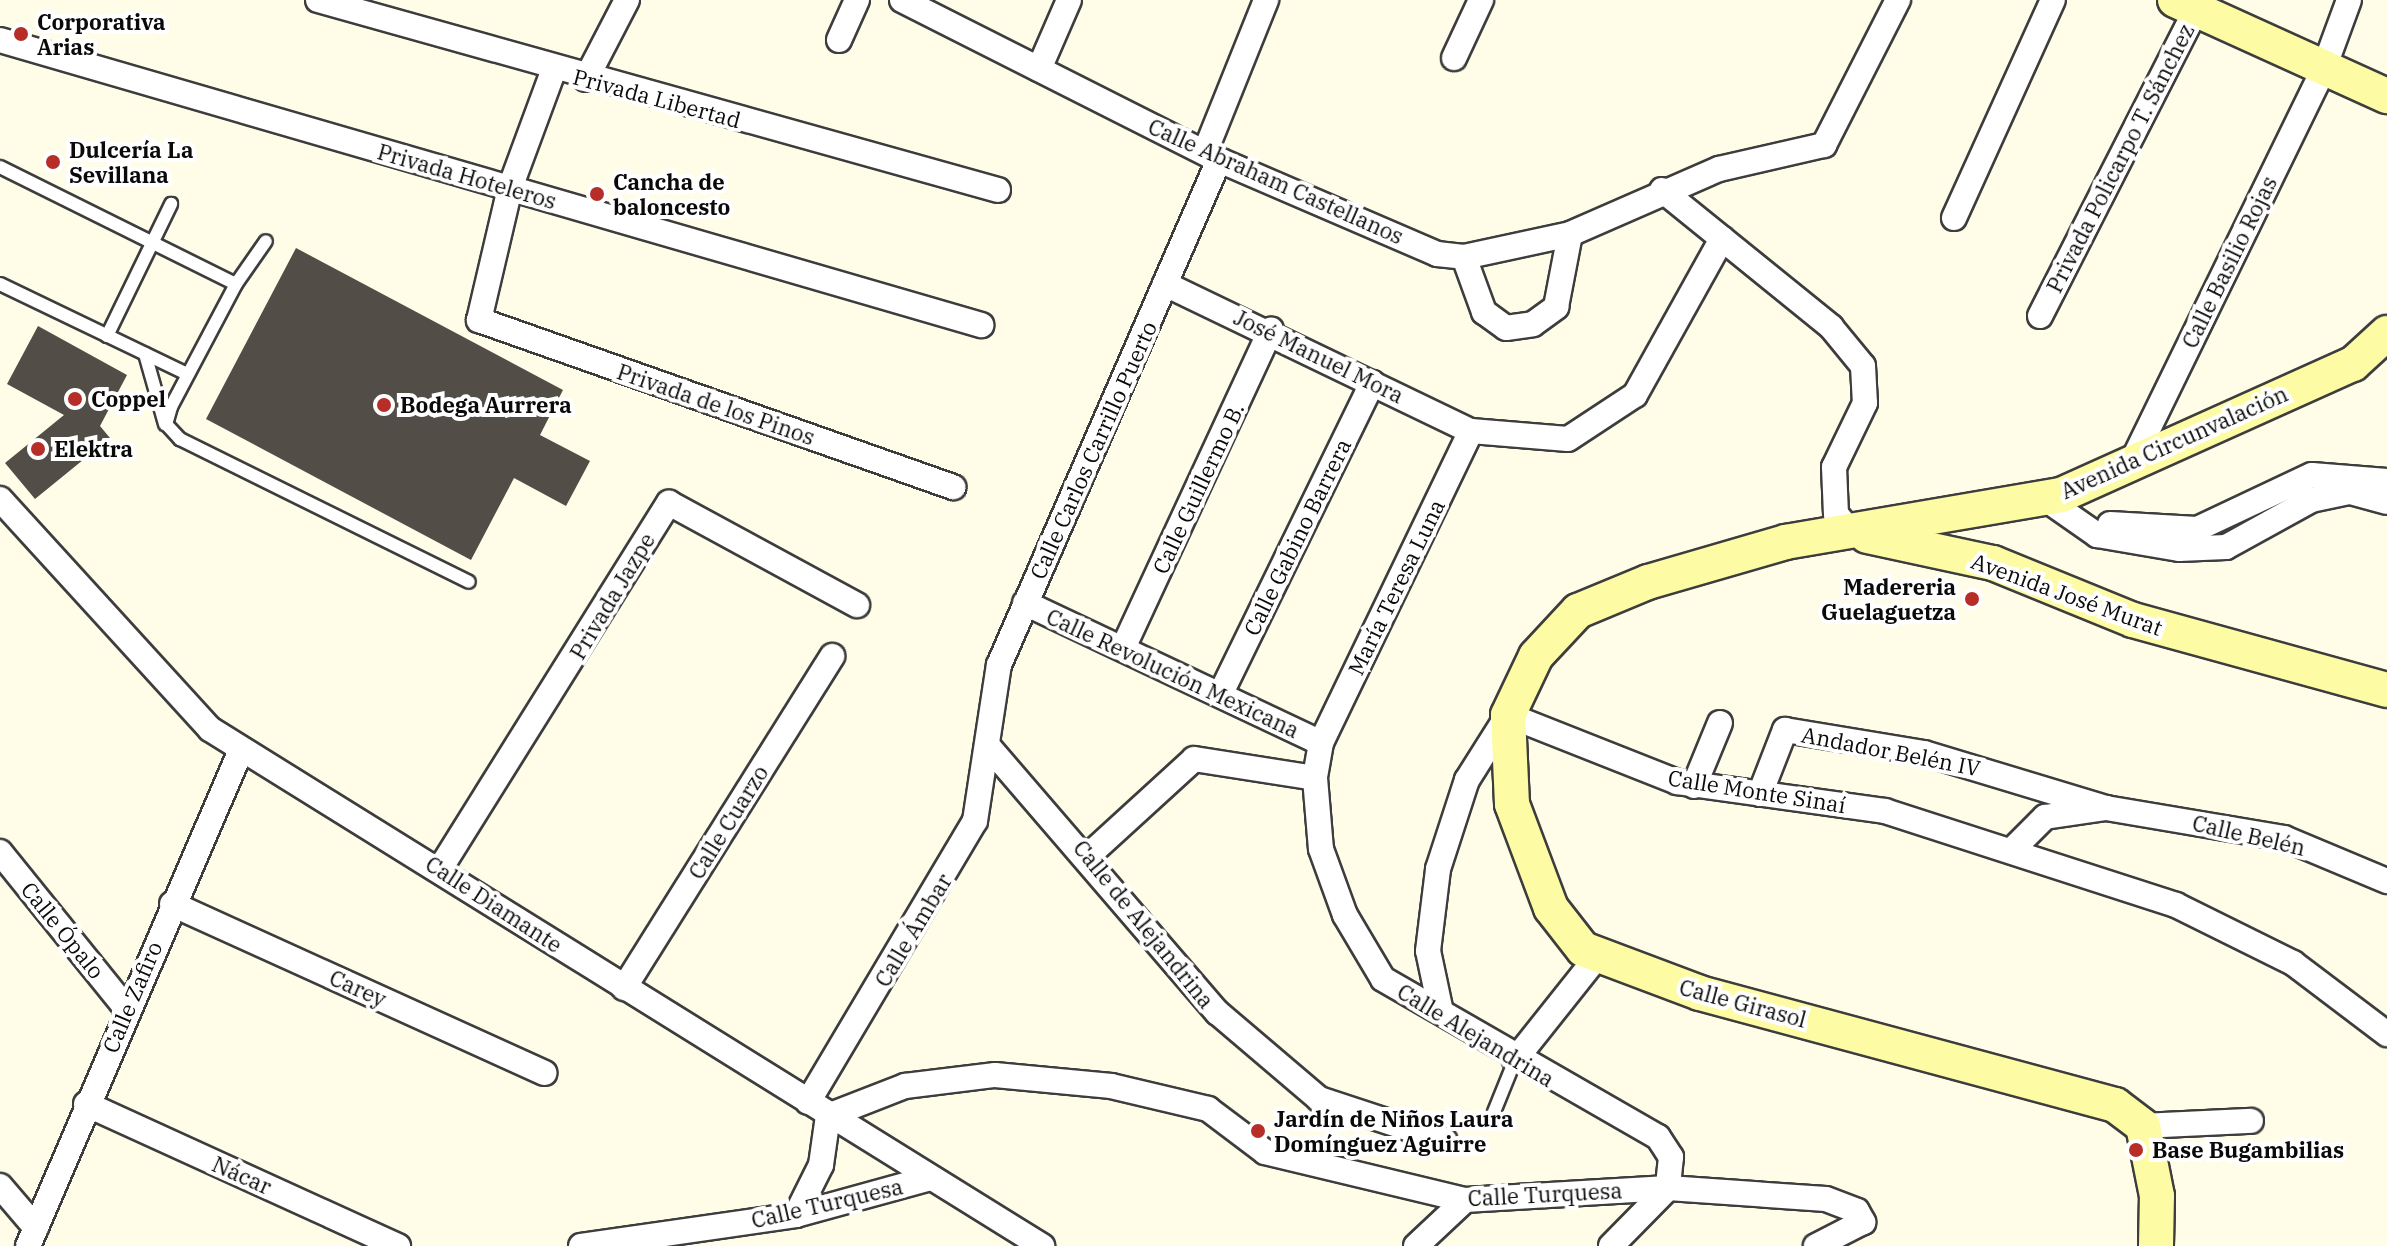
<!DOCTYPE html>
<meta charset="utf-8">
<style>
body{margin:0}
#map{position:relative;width:2387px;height:1246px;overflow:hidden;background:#fffce8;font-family:"IBM Plex Serif",serif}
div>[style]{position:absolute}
.building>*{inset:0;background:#524d47}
.roads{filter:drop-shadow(2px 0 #3d3d3d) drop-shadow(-2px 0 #3d3d3d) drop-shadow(0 2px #3d3d3d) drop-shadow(0 -2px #3d3d3d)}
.lane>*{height:12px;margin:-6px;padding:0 6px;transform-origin:6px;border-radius:6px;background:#fff}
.street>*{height:24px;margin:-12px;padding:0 12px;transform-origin:12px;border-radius:12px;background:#fff}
.secondary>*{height:34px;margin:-17px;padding:0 17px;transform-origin:17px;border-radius:17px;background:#fdfca4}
.dots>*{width:22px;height:22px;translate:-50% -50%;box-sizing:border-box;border:4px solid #fff;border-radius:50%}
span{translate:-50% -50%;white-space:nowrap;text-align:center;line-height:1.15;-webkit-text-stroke:8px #fff;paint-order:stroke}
.poi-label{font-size:22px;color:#0a0a0a;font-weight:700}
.left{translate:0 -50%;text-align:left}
.right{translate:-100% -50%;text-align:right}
.street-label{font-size:22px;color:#0a0a0a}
</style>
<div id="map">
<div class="building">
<i style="clip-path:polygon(296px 248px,563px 390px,540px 435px,590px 461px,566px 506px,514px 478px,471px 560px,206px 419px)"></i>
<i style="clip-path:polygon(38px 326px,127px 375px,100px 426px,110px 438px,35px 499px,5px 463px,64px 415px,7px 384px)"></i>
</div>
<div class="roads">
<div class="lane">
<i style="left:0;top:167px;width:263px;rotate:26.4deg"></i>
<i style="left:236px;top:284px;width:139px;rotate:117.9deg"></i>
<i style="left:171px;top:407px;width:18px;rotate:106deg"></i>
<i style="left:166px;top:424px;width:21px;rotate:47deg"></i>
<i style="left:180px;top:439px;width:322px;rotate:26.3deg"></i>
<i style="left:0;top:284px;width:208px;rotate:25.7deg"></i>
<i style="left:236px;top:284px;width:52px;rotate:-55.1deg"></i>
<i style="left:107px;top:336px;width:147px;rotate:-64.1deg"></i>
<i style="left:145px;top:354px;width:73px;rotate:74.1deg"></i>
<i style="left:1494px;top:1112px;width:56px;rotate:-68deg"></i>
</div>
<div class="street">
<i style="left:318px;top:0;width:706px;rotate:15.61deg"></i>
<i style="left:902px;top:0;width:355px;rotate:26.8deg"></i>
<i style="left:1219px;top:160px;width:237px;rotate:23.3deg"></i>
<i style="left:1437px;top:254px;width:27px;rotate:6deg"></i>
<i style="left:1464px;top:257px;width:108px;rotate:-12.2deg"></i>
<i style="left:1570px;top:234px;width:163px;rotate:-23.6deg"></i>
<i style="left:1719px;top:169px;width:108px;rotate:-12.9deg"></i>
<i style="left:1824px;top:145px;width:163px;rotate:-63deg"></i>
<i style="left:0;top:40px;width:1022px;rotate:16.2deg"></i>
<i style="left:839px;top:40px;width:44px;rotate:-65.8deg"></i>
<i style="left:1454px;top:58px;width:64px;rotate:-65deg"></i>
<i style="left:554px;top:69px;width:127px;rotate:110.3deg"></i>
<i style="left:510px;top:188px;width:136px;rotate:103.2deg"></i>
<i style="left:479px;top:320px;width:503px;rotate:19.41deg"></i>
<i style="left:1039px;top:69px;width:75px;rotate:-66.5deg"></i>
<i style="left:586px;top:79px;width:89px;rotate:-62.6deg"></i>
<i style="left:1205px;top:152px;width:164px;rotate:-68.1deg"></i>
<i style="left:1662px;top:190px;width:218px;rotate:39deg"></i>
<i style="left:1831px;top:327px;width:50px;rotate:50.6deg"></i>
<i style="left:1863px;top:366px;width:37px;rotate:87deg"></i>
<i style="left:1865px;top:403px;width:71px;rotate:115.8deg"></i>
<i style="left:1834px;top:467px;width:47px;rotate:87.6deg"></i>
<i style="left:1836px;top:514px;width:25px;rotate:50deg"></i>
<i style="left:1954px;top:218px;width:239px;rotate:-65.6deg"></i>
<i style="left:1464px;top:257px;width:59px;rotate:70deg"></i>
<i style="left:1484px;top:312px;width:27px;rotate:36deg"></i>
<i style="left:1506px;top:328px;width:27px;rotate:-8deg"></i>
<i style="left:1533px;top:324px;width:29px;rotate:-36deg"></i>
<i style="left:1556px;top:307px;width:74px;rotate:-79.1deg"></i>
<i style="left:1165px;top:284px;width:339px;rotate:25.7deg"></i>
<i style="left:1471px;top:431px;width:97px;rotate:4.7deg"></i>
<i style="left:1568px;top:439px;width:80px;rotate:-33.3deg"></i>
<i style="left:1635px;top:395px;width:179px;rotate:-60.9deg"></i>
<i style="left:2040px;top:316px;width:355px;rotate:-63deg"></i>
<i style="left:1471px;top:431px;width:346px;rotate:115.7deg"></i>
<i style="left:1321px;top:743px;width:36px;rotate:100deg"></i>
<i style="left:1315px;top:778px;width:71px;rotate:85.2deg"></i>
<i style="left:1321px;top:849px;width:70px;rotate:70deg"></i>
<i style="left:1345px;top:915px;width:74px;rotate:59.3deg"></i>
<i style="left:1383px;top:979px;width:317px;rotate:29.9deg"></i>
<i style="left:1658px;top:1137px;width:24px;rotate:57deg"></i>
<i style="left:1671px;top:1157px;width:31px;rotate:96deg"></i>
<i style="left:2135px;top:456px;width:432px;rotate:-64deg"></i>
<i style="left:2324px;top:68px;width:72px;rotate:-69.8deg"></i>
<i style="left:2044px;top:498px;width:65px;rotate:34.9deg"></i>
<i style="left:2097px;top:535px;width:83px;rotate:9.7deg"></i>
<i style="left:2179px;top:549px;width:47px;rotate:-2.4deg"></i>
<i style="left:2226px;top:547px;width:97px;rotate:-28.9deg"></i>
<i style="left:2311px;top:500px;width:40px;rotate:-12deg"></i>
<i style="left:2350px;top:492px;width:38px;rotate:15deg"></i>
<i style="left:0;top:499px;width:311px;rotate:47.6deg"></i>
<i style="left:210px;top:729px;width:980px;rotate:31.86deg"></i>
<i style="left:2110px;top:524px;width:87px;rotate:3.3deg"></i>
<i style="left:2197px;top:529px;width:127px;rotate:-25.2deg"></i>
<i style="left:2312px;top:475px;width:75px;rotate:4.6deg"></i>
<i style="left:1025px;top:603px;width:327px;rotate:25.3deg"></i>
<i style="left:1124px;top:646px;width:349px;rotate:-65.1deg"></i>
<i style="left:1222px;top:691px;width:343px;rotate:-64deg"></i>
<i style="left:988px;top:746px;width:352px;rotate:49.3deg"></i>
<i style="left:1218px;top:1013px;width:133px;rotate:40.4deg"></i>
<i style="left:1319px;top:1099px;width:132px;rotate:18.2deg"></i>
<i style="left:1694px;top:786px;width:68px;rotate:-67.6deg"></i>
<i style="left:1760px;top:794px;width:69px;rotate:-68.7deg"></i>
<i style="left:1785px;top:730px;width:141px;rotate:9.4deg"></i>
<i style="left:1924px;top:753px;width:190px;rotate:16.8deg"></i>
<i style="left:2012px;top:850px;width:47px;rotate:-45deg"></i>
<i style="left:2045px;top:817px;width:62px;rotate:-8.4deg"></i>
<i style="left:2106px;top:808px;width:181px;rotate:9.6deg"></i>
<i style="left:2284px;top:838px;width:112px;rotate:22.7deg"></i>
<i style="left:0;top:852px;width:201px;rotate:51.1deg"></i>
<i style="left:1089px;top:855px;width:142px;rotate:-42.4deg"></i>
<i style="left:1194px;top:759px;width:122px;rotate:8.9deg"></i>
<i style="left:440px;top:869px;width:432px;rotate:-58deg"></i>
<i style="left:669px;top:503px;width:214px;rotate:28.5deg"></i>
<i style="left:172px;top:904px;width:409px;rotate:24.4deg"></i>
<i style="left:624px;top:988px;width:392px;rotate:-57.9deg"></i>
<i style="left:1441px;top:1012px;width:62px;rotate:-102deg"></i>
<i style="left:1428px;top:951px;width:83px;rotate:-83deg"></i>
<i style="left:1438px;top:869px;width:94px;rotate:-72deg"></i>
<i style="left:1467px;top:780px;width:77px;rotate:-57.8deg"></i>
<i style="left:1508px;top:715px;width:182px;rotate:21.6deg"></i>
<i style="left:1677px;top:782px;width:210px;rotate:7.9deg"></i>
<i style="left:1885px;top:811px;width:306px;rotate:17.9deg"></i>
<i style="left:2176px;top:905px;width:131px;rotate:26.4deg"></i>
<i style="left:2293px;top:963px;width:118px;rotate:37.1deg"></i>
<i style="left:1515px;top:1060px;width:130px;rotate:-51.5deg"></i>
<i style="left:808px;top:1102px;width:327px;rotate:-59.3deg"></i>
<i style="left:975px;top:821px;width:158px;rotate:-81.3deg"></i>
<i style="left:999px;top:665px;width:551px;rotate:-66.46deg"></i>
<i style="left:86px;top:1104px;width:343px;rotate:24.5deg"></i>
<i style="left:2143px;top:1126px;width:108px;rotate:-2.7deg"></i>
<i style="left:0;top:1186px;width:55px;rotate:49.4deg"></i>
<i style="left:796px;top:1215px;width:56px;rotate:-63.4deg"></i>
<i style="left:821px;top:1165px;width:49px;rotate:-81.9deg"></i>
<i style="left:828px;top:1116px;width:83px;rotate:-21.3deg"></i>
<i style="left:905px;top:1086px;width:91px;rotate:-7deg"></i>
<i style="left:995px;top:1075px;width:117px;rotate:5.4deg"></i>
<i style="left:1111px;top:1086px;width:100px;rotate:13.3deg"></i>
<i style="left:1208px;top:1109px;width:71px;rotate:37deg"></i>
<i style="left:1265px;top:1152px;width:206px;rotate:13.5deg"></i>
<i style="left:1465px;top:1200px;width:203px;rotate:-3.4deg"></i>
<i style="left:1668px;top:1188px;width:158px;rotate:4deg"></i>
<i style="left:1826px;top:1199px;width:33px;rotate:21deg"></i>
<i style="left:1857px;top:1211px;width:13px;rotate:61deg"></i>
<i style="left:1863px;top:1222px;width:53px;rotate:152.9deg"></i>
<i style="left:28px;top:1246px;width:540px;rotate:-66.76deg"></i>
<i style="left:581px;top:1246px;width:217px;rotate:-8.2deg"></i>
<i style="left:796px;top:1215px;width:139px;rotate:-15.4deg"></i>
<i style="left:1416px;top:1246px;width:67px;rotate:-43.2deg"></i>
<i style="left:1611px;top:1246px;width:81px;rotate:-45.5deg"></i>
</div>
<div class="secondary">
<i style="left:2175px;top:0;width:233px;rotate:24.4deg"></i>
<i style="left:1867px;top:536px;width:129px;rotate:12.1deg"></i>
<i style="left:1993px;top:563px;width:151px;rotate:22.2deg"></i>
<i style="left:2133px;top:620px;width:263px;rotate:15.4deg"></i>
<i style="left:2156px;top:1246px;width:50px;rotate:-88.9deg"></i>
<i style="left:2157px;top:1196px;width:71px;rotate:-101.3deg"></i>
<i style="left:2143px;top:1126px;width:35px;rotate:-143deg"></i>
<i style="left:2115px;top:1105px;width:430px;rotate:-164.9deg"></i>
<i style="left:1700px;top:993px;width:125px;rotate:-159.4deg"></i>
<i style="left:1583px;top:949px;width:52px;rotate:-128deg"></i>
<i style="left:1551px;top:908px;width:111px;rotate:-110.6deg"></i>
<i style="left:1512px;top:804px;width:89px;rotate:-92.6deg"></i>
<i style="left:1508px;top:715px;width:65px;rotate:-64.6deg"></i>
<i style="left:1536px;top:656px;width:62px;rotate:-47deg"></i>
<i style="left:1578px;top:611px;width:76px;rotate:-22.5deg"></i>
<i style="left:1648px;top:582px;width:144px;rotate:-16.2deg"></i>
<i style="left:1786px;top:542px;width:279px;rotate:-9.7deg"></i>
<i style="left:2061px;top:495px;width:320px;rotate:-24.2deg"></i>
<i style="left:2353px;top:364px;width:46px;rotate:-42.4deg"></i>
</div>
</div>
<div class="dots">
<i style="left:21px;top:34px;background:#b62e27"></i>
<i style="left:53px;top:162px;background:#b62e27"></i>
<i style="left:597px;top:194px;background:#b62e27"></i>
<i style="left:75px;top:399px;background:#b62e27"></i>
<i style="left:384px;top:405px;background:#b62e27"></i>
<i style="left:38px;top:449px;background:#b62e27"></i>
<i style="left:1972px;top:599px;background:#b62e27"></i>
<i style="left:1258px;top:1131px;background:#b62e27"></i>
<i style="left:2136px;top:1150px;background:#b62e27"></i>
</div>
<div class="poi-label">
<span class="left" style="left:37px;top:34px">Corporativa<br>Arias</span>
<span class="left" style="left:69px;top:162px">Dulcería La<br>Sevillana</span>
<span class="left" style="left:613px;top:194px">Cancha de<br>baloncesto</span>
<span class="left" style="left:91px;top:399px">Coppel</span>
<span class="left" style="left:400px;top:405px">Bodega Aurrera</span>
<span class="left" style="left:54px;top:449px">Elektra</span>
<span class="right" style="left:1956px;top:599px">Madereria<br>Guelaguetza</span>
<span class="left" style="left:1274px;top:1131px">Jardín de Niños Laura<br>Domínguez Aguirre</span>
<span class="left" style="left:2152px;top:1150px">Base Bugambilias</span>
</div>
<div class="street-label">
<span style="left:657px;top:98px;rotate:15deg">Privada Libertad</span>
<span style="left:2120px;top:158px;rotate:-63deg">Privada Policarpo T. Sánchez</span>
<span style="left:467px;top:176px;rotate:16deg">Privada Hoteleros</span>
<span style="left:1276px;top:181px;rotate:24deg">Calle Abraham Castellanos</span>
<span style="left:2229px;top:262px;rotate:-64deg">Calle Basilio Rojas</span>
<span style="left:1319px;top:356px;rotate:26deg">José Manuel Mora</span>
<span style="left:716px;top:404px;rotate:19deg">Privada de los Pinos</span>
<span style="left:2174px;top:442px;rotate:-24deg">Avenida Circunvalación</span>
<span style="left:1093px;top:450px;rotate:-66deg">Calle Carlos Carrillo Puerto</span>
<span style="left:1198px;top:488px;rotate:-65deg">Calle Guillermo B.</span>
<span style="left:1297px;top:537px;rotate:-64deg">Calle Gabino Barrera</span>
<span style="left:1396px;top:587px;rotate:-64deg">María Teresa Luna</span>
<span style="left:2067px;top:594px;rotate:20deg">Avenida José Murat</span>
<span style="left:612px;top:596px;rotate:-59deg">Privada Jazpe</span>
<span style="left:1173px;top:673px;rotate:25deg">Calle Revolución Mexicana</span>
<span style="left:1891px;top:751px;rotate:11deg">Andador Belén IV</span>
<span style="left:1757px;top:791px;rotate:9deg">Calle Monte Sinaí</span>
<span style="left:728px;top:822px;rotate:-58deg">Calle Cuarzo</span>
<span style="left:2249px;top:835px;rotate:13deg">Calle Belén</span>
<span style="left:494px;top:904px;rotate:33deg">Calle Diamante</span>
<span style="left:1144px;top:924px;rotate:51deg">Calle de Alejandrina</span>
<span style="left:63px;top:930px;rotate:51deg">Calle Ópalo</span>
<span style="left:913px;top:930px;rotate:-59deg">Calle Ámbar</span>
<span style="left:358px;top:988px;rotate:24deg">Carey</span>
<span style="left:132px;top:997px;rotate:-67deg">Calle Zafiro</span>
<span style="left:1743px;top:1003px;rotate:15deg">Calle Girasol</span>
<span style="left:1476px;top:1035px;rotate:31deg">Calle Alejandrina</span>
<span style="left:242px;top:1175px;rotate:24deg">Nácar</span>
<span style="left:1545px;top:1194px;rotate:-3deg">Calle Turquesa</span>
<span style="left:827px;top:1203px;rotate:-13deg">Calle Turquesa</span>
</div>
</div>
